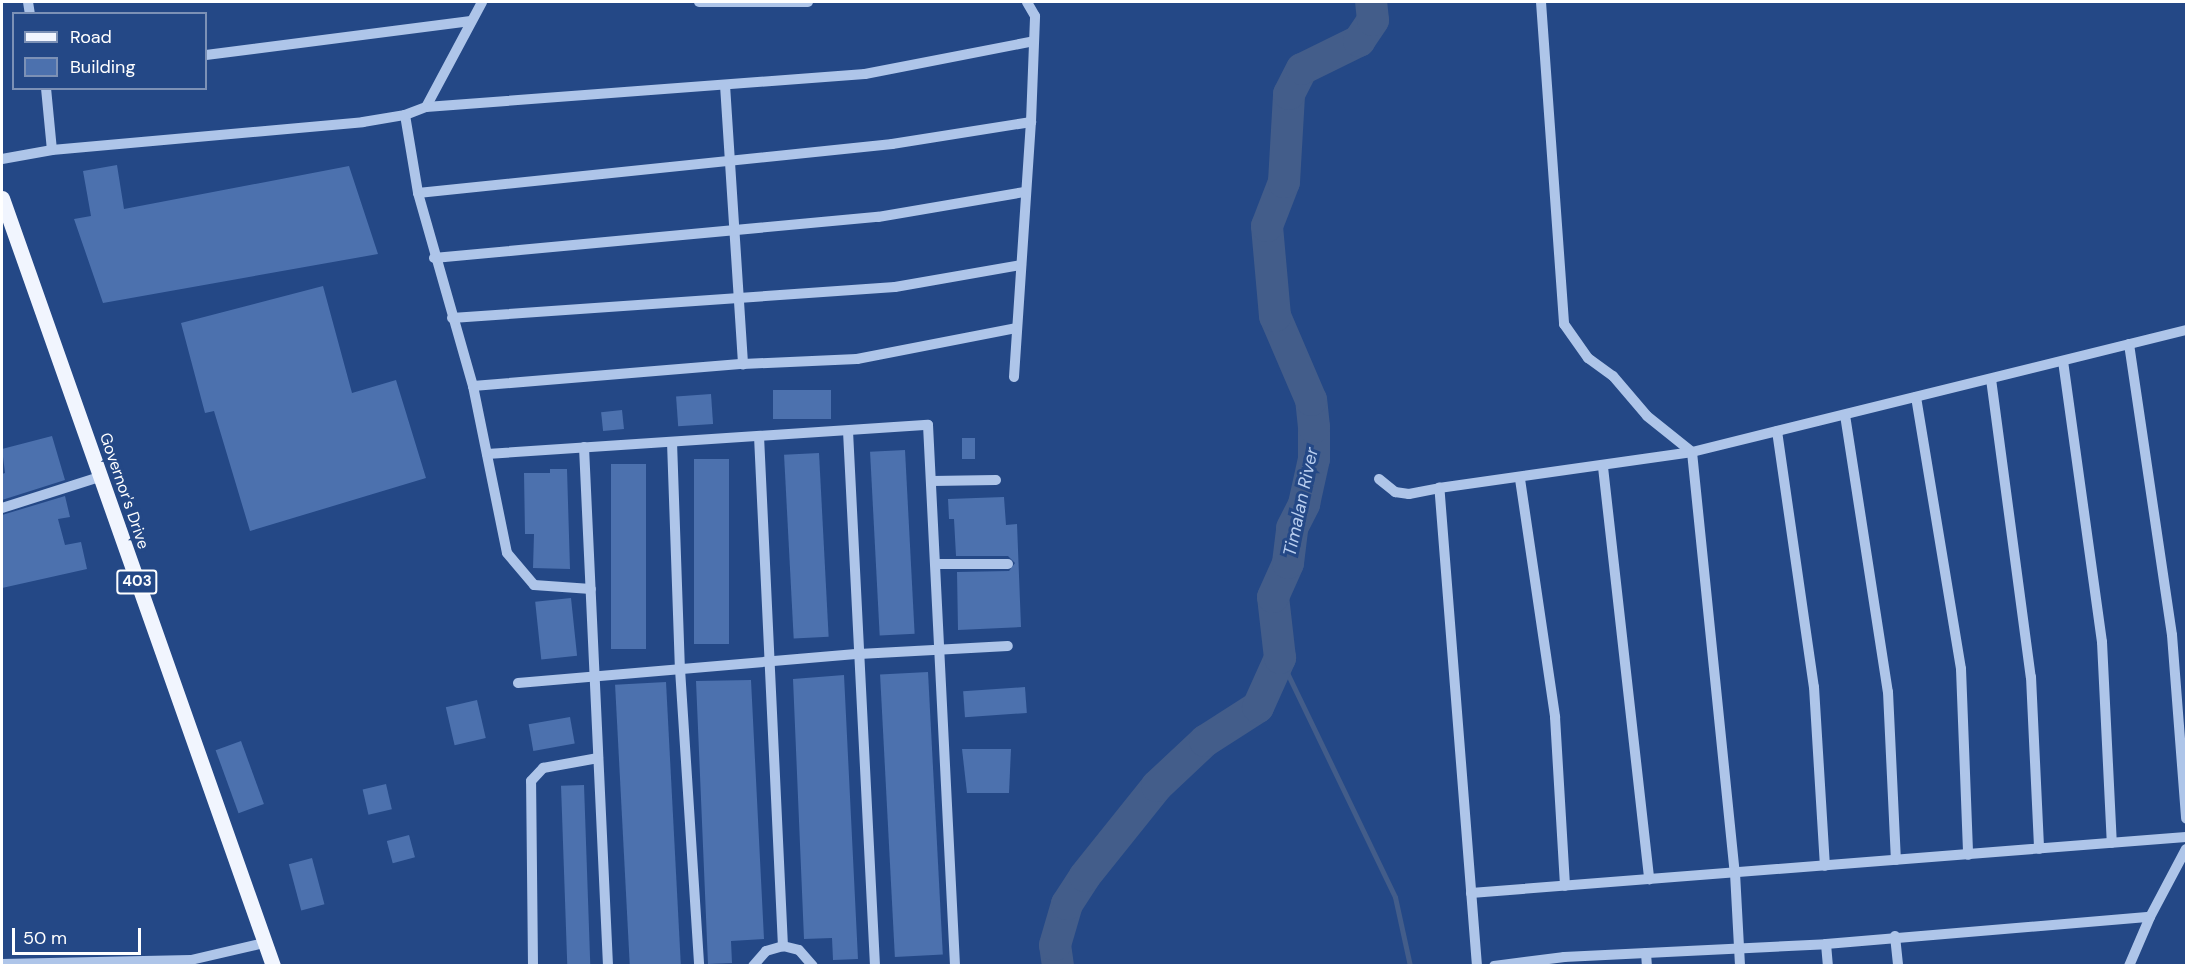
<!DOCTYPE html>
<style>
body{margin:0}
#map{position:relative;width:2188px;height:967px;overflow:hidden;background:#244886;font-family:"DM Sans",sans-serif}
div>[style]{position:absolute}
.stream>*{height:5px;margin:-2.5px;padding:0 2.5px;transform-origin:2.5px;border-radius:2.5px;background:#435d8a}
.river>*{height:32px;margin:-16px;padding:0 16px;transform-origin:16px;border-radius:16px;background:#435d8a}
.building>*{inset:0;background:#4c71ae;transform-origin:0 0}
.minor>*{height:10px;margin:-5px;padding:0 5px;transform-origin:5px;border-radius:5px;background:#aec5e9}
.major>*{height:15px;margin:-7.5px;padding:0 7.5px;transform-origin:7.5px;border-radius:7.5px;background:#f1f5fe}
span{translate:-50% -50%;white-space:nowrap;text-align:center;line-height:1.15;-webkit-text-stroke:6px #244886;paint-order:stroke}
.shield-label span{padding:2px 4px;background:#244886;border:2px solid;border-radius:4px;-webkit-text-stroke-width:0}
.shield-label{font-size:15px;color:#fff;font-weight:700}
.street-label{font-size:16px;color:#fff}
.water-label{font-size:18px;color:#bacff0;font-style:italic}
.frame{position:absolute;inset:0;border:3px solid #fff;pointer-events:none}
.legend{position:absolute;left:12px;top:12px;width:195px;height:78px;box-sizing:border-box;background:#244886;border:2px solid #7c91b6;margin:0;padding:8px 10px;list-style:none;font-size:18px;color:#fff}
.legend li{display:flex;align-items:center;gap:12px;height:30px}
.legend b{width:30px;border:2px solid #7c91b6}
.scale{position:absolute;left:12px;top:928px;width:129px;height:27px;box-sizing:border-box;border:3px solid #fff;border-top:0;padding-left:8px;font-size:18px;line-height:21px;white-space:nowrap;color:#fff;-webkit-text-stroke:4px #244886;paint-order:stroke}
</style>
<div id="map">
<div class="stream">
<i style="left:1280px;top:658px;width:265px;rotate:64.3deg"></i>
<i style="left:1395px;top:897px;width:71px;rotate:77.7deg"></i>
</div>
<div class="river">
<i style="left:1058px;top:966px;width:21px;rotate:-98deg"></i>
<i style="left:1055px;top:945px;width:43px;rotate:-73.7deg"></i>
<i style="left:1067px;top:904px;width:33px;rotate:-57deg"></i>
<i style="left:1085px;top:876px;width:115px;rotate:-51.3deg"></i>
<i style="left:1157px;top:786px;width:66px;rotate:-43.2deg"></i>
<i style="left:1205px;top:741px;width:63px;rotate:-32.7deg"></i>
<i style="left:1258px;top:707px;width:54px;rotate:-65.8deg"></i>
<i style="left:1280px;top:658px;width:61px;rotate:-96.5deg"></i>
<i style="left:1273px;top:597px;width:37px;rotate:-66deg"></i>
<i style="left:1288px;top:563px;width:35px;rotate:-83deg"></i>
<i style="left:1292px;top:528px;width:27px;rotate:-63deg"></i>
<i style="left:1304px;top:504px;width:46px;rotate:-77.5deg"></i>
<i style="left:1314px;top:459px;width:32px;rotate:-90deg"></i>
<i style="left:1314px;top:427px;width:27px;rotate:-96deg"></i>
<i style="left:1311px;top:400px;width:91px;rotate:-113.2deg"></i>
<i style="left:1275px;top:316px;width:90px;rotate:-95.1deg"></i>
<i style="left:1267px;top:226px;width:47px;rotate:-68.9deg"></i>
<i style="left:1284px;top:182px;width:88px;rotate:-86.7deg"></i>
<i style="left:1289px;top:94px;width:28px;rotate:-63deg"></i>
<i style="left:1302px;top:69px;width:64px;rotate:-26.2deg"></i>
<i style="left:1359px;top:41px;width:25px;rotate:-56deg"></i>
<i style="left:1373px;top:20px;width:18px;rotate:-96deg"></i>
</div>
<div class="building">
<i style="clip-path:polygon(117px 165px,124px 209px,349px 166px,378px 254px,103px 303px,74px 219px,91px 216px,83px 171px)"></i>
<i style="clip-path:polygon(323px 286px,352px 393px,396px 380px,426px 478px,250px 531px,214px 411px,205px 413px,181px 323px)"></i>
<i style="left:773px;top:390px;width:58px;height:29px"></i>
<i style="left:711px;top:394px;width:30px;height:35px;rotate:86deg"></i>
<i style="left:622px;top:410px;width:19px;height:21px;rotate:84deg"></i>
<i style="clip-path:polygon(52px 436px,65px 480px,2px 500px,2px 474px,5px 473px,2px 449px)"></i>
<i style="left:962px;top:438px;width:13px;height:21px"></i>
<i style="left:905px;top:450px;width:184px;height:35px;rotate:87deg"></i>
<i style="left:819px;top:453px;width:184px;height:35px;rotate:87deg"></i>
<i style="left:694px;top:459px;width:35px;height:185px"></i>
<i style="left:611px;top:464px;width:35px;height:185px"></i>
<i style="clip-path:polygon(550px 469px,567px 469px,570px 569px,533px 568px,534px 534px,525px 534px,524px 473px,550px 473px)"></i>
<i style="clip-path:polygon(65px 496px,70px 517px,58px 519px,65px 545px,81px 542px,87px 569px,2px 588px,2px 515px)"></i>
<i style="clip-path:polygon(1004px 497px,1006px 525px,1017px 524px,1021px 627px,958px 630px,957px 572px,1009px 571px,1015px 563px,1008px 556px,956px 556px,954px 519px,949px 519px,948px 499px)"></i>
<i style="left:571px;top:598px;width:58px;height:36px;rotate:84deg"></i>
<i style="left:928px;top:672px;width:283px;height:48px;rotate:87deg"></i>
<i style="clip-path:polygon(844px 675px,858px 959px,833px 960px,832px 938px,804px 939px,793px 679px)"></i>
<i style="clip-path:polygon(751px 680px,764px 939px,731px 941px,732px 963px,708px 964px,696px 681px)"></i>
<i style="left:666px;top:682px;width:284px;height:51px;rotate:87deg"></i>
<i style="left:1025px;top:687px;width:26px;height:62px;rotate:86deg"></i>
<i style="left:477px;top:700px;width:39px;height:32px;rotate:77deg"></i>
<i style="left:570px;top:717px;width:27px;height:42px;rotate:80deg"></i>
<i style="left:241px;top:741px;width:67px;height:27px;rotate:70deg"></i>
<i style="clip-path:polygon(962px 749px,1011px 749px,1009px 793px,967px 793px)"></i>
<i style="left:386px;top:784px;width:26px;height:24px;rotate:77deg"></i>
<i style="left:584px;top:785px;width:181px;height:23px;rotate:88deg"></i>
<i style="left:409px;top:835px;width:23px;height:23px;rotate:75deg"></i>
<i style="left:312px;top:858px;width:48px;height:24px;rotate:75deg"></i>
</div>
<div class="minor">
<i style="left:28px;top:2px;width:12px;rotate:81deg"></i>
<i style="left:699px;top:2px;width:109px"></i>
<i style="left:1541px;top:2px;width:323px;rotate:85.9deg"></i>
<i style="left:1564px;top:324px;width:42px;rotate:54.8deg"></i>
<i style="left:1588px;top:358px;width:31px;rotate:36deg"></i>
<i style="left:1613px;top:376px;width:52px;rotate:49.6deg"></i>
<i style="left:1647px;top:416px;width:58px;rotate:38.7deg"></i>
<i style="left:1692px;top:452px;width:423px;rotate:84.2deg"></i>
<i style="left:1735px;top:873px;width:93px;rotate:86.9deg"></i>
<i style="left:206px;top:55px;width:267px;rotate:-7.3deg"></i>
<i style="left:725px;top:85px;width:280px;rotate:86.3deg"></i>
<i style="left:46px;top:88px;width:62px;rotate:84.5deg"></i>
<i style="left:426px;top:107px;width:119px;rotate:-61.9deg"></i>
<i style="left:405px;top:115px;width:79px;rotate:80.5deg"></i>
<i style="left:418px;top:193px;width:201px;rotate:74.1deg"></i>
<i style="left:473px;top:386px;width:170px;rotate:78.5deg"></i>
<i style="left:507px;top:553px;width:42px;rotate:49.8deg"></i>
<i style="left:534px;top:585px;width:57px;rotate:4deg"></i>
<i style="left:2px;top:159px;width:51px;rotate:-10.2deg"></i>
<i style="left:52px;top:150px;width:312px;rotate:-5.1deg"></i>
<i style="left:363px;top:122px;width:43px;rotate:-9.5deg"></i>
<i style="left:405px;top:115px;width:22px;rotate:-21deg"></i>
<i style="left:426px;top:107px;width:440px;rotate:-4.3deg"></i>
<i style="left:865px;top:74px;width:172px;rotate:-11deg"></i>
<i style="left:418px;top:193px;width:477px;rotate:-5.9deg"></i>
<i style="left:892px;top:144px;width:141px;rotate:-9deg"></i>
<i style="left:434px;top:258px;width:446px;rotate:-5.3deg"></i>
<i style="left:878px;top:217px;width:149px;rotate:-9.7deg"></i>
<i style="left:452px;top:318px;width:444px;rotate:-4deg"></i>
<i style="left:895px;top:287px;width:128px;rotate:-9.9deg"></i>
<i style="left:2129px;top:344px;width:294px;rotate:81.6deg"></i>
<i style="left:2172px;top:635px;width:184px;rotate:85.6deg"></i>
<i style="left:2063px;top:361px;width:284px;rotate:82.1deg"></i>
<i style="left:2102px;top:642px;width:201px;rotate:87.2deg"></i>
<i style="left:1014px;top:377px;width:256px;rotate:-86.2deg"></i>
<i style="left:1031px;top:122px;width:106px;rotate:-87.8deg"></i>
<i style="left:1035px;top:16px;width:16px;rotate:-120deg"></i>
<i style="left:1991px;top:379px;width:301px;rotate:82.4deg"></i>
<i style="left:2031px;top:677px;width:172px;rotate:87.3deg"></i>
<i style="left:473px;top:386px;width:271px;rotate:-4.7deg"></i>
<i style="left:743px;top:364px;width:114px;rotate:-2.5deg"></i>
<i style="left:857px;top:359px;width:163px;rotate:-11deg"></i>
<i style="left:1916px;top:397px;width:276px;rotate:80.6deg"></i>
<i style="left:1961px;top:669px;width:186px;rotate:87.8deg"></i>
<i style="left:1845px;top:415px;width:280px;rotate:81.2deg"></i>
<i style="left:1888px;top:692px;width:168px;rotate:87.3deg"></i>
<i style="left:848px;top:431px;width:536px;rotate:87.11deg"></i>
<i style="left:1777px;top:431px;width:259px;rotate:81.8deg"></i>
<i style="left:1814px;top:687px;width:179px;rotate:86.5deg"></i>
<i style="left:759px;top:436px;width:511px;rotate:87.31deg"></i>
<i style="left:672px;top:442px;width:227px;rotate:88deg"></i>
<i style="left:680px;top:669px;width:298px;rotate:86.3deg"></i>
<i style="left:584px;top:447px;width:520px;rotate:87.35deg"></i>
<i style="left:487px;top:454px;width:442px;rotate:-3.8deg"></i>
<i style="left:928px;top:425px;width:542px;rotate:87.14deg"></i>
<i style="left:1603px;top:467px;width:415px;rotate:83.6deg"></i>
<i style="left:1379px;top:479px;width:21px;rotate:39deg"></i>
<i style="left:1395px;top:492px;width:14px;rotate:8deg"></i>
<i style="left:1409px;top:494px;width:31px;rotate:-11deg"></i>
<i style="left:1520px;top:479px;width:241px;rotate:81.6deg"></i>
<i style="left:1555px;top:717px;width:169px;rotate:86.6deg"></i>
<i style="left:932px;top:481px;width:64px;rotate:-0.9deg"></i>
<i style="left:2px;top:508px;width:103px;rotate:-17.6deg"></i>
<i style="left:936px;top:564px;width:72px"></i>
<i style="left:518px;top:683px;width:342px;rotate:-4.9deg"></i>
<i style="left:859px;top:654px;width:149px;rotate:-3.1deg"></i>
<i style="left:1471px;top:893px;width:717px;rotate:-4.48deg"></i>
<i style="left:2150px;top:917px;width:77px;rotate:-62.1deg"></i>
<i style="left:1895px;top:936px;width:30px;rotate:84deg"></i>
<i style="left:1826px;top:944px;width:325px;rotate:-4.8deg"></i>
<i style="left:2150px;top:917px;width:53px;rotate:113.2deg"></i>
<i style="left:1646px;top:953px;width:13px;rotate:86deg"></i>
<i style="left:2px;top:964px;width:189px;rotate:-1.2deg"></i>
<i style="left:191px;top:960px;width:75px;rotate:-13.1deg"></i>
<i style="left:533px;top:966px;width:185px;rotate:-90.6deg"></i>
<i style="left:531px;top:781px;width:18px;rotate:-47deg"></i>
<i style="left:543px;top:768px;width:56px;rotate:-10.3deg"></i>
<i style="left:753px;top:966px;width:20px;rotate:-49deg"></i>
<i style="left:766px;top:951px;width:18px;rotate:-16deg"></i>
<i style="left:783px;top:946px;width:16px;rotate:14deg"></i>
<i style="left:799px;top:950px;width:21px;rotate:49deg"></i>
<i style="left:1477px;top:966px;width:480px;rotate:-94.5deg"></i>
<i style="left:1439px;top:488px;width:256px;rotate:-8.1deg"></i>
<i style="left:1692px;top:452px;width:509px;rotate:-13.87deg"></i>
<i style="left:1494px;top:966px;width:71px;rotate:-7.3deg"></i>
<i style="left:1564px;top:957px;width:262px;rotate:-2.8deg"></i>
<i style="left:1826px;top:944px;width:22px;rotate:85deg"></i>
</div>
<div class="major">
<i style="left:2px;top:198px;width:814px;rotate:70.56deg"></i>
</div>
<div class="shield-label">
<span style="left:137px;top:582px">403</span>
</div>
<div class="street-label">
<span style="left:124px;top:491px;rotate:71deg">Governor's Drive</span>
</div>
<div class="water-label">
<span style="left:1301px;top:502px;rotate:-78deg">Timalan River</span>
</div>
<div class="frame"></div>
<ul class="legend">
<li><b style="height:8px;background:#f1f5fe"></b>Road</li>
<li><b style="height:16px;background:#4c71ae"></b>Building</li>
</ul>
<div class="scale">50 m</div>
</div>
